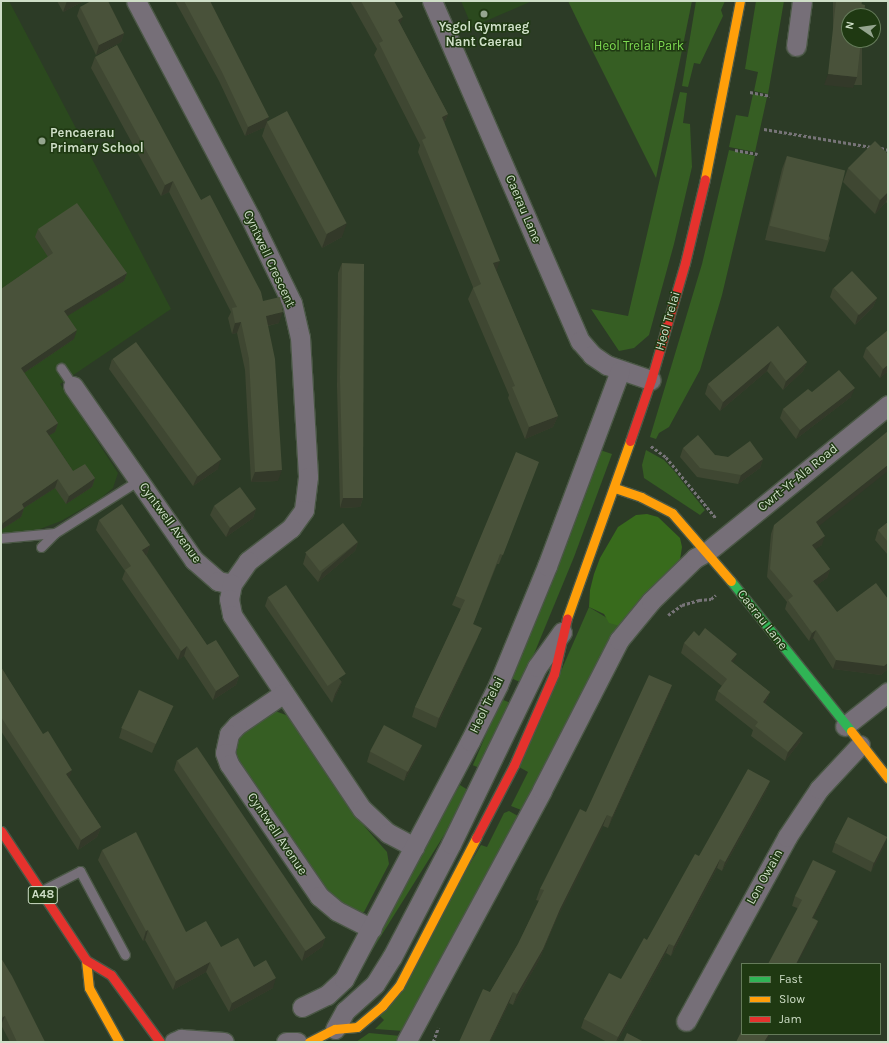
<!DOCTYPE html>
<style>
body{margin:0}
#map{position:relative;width:889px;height:1043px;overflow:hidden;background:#2c3b26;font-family:Karla,sans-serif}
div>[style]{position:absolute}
.built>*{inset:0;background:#2b491e}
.green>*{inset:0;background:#365e23;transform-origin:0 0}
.forest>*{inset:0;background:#386b1c}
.path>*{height:2.5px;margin-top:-1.25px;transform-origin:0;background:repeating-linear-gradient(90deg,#777478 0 3px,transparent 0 5px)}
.roads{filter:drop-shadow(1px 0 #4a5745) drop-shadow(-1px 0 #4a5745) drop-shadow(0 1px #4a5745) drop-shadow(0 -1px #4a5745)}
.lane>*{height:9px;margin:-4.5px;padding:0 4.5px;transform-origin:4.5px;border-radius:4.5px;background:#766f78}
.street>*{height:19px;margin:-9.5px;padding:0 9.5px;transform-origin:9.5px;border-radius:9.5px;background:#766f78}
.fast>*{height:9px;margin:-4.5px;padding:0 4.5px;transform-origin:4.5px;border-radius:4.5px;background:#30b455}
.slow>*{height:9px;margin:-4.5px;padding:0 4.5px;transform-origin:4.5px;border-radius:4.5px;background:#ff9f0a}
.jam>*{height:9px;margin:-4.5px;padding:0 4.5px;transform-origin:4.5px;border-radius:4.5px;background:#e5322d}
.wall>*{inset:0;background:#3f4732;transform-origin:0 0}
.shaded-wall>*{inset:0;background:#333929}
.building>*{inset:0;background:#49523a;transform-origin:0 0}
.dots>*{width:11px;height:11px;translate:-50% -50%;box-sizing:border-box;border:2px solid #1f3912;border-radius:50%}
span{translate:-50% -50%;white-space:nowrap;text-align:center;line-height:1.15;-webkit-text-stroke:3px #1f3912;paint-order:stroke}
.shield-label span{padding:1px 3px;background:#1f3912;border:1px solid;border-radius:3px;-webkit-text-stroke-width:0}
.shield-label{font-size:12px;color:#cedec7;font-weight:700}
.poi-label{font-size:13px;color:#cedec7;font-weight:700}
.left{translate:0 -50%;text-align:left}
.park-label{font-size:13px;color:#7eda51}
.street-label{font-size:13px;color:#cedec7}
.frame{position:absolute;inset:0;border:2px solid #cedec7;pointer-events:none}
.legend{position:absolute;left:741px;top:963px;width:140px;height:72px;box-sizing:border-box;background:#1f3912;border:1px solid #657b5a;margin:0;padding:5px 7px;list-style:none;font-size:12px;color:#cedec7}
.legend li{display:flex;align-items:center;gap:8px;height:20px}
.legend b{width:20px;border:1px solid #657b5a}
.north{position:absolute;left:841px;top:8px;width:40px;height:40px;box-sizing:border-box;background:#1f3912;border:1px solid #657b5a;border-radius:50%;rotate:283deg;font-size:11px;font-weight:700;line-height:16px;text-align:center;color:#cedec7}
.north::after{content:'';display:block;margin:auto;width:14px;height:18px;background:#95a58f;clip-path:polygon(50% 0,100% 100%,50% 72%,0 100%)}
</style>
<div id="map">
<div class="built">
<i style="clip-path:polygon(1px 1px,9px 1px,171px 309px,60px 384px,118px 473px,113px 488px,101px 498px,61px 521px,40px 529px,36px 539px,1px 542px)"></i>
<i style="clip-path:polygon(461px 1px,532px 1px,472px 27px)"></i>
</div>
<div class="green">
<i style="clip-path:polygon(568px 1px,692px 1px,656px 178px,584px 34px)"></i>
<i style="clip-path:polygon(696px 1px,725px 1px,721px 10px,723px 16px,700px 64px,694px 63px,688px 87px,682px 86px)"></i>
<i style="clip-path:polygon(756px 1px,784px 1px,768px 94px,754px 91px,758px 72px,745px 69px)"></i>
<i style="clip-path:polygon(680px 92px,687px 93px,683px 123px,690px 124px,692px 167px,674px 244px,649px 335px,634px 348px,619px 351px,591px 309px,628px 316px)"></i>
<i style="clip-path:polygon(753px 94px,767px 97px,755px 152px,729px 147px,736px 115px,748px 117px)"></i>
<i style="clip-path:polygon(729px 150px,755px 156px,722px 295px,700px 370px,669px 427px,659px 433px,656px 439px,650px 437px,702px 264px)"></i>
<i style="clip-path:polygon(600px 450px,612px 454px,574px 557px,522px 683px,511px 678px)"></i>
<i style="clip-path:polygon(646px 450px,664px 460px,675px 472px,705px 510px,700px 515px,644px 478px,642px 465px)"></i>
<i style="clip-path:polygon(589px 607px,620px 626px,521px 810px,511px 806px,528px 772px,519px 767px)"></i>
<i style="left:501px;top:699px;width:13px;height:72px;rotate:23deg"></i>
<i style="clip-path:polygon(275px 711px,286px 715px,308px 743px,365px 827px,387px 852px,389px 864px,364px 912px,355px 912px,333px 901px,233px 754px,234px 739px,239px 734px)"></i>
<i style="left:460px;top:785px;width:13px;height:207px;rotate:32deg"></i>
<i style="clip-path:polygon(509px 811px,518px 816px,404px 1031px,375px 1029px,384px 1020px,380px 1016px,481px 845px,487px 847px,504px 813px)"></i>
<i style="clip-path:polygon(369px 1033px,401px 1036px,397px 1042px,356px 1042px)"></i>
</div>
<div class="forest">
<i style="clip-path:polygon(647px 514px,658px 517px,680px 538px,682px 547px,680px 560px,620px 626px,609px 623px,604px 614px,589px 607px,590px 590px,594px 574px,600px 558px,618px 527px,636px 515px)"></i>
</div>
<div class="path">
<i style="left:750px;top:92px;width:20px;rotate:11deg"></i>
<i style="left:764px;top:129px;width:109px;rotate:9.5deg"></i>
<i style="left:881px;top:148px;width:7px;rotate:16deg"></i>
<i style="left:735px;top:150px;width:23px;rotate:10deg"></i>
<i style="left:651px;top:446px;width:19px;rotate:36deg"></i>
<i style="left:666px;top:457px;width:79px;rotate:50.7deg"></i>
<i style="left:668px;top:615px;width:17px;rotate:-36deg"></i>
<i style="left:682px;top:605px;width:18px;rotate:-16deg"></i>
<i style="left:699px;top:600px;width:12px;rotate:-5deg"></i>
<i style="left:711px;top:599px;width:6px;rotate:-39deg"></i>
<i style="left:433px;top:1042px;width:15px;rotate:-70deg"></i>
</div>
<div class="roads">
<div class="lane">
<i style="left:61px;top:368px;width:22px;rotate:56deg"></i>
<i style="left:1px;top:538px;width:54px;rotate:-5.3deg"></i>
<i style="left:41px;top:547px;width:20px;rotate:-45deg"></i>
<i style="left:55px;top:533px;width:99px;rotate:-32.2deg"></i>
<i style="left:41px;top:891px;width:44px;rotate:-27.1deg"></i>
<i style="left:80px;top:871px;width:95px;rotate:61.8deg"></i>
</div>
<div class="street">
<i style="left:136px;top:1px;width:244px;rotate:62.2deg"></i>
<i style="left:250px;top:217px;width:96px;rotate:64deg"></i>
<i style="left:292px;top:303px;width:35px;rotate:77deg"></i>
<i style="left:300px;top:337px;width:140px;rotate:86.7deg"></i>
<i style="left:308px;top:477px;width:33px;rotate:97deg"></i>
<i style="left:304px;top:510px;width:22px;rotate:126deg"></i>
<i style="left:291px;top:528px;width:54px;rotate:142.5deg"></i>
<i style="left:248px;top:561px;width:28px;rotate:125deg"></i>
<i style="left:432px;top:1px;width:371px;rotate:66.5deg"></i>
<i style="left:580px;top:341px;width:18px;rotate:49deg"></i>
<i style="left:592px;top:355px;width:18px;rotate:34deg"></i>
<i style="left:607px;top:365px;width:46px;rotate:18.8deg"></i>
<i style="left:796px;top:46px;width:45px;rotate:-82.4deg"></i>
<i style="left:73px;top:386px;width:212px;rotate:55.2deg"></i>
<i style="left:194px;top:560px;width:32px;rotate:41deg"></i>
<i style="left:218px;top:581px;width:14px;rotate:12deg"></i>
<i style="left:232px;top:584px;width:15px;rotate:101deg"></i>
<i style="left:229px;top:599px;width:16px;rotate:79deg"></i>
<i style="left:232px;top:615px;width:234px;rotate:56.2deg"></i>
<i style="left:362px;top:809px;width:35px;rotate:43deg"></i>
<i style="left:388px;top:833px;width:30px;rotate:28deg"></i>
<i style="left:284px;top:693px;width:57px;rotate:145.8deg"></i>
<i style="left:237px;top:725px;width:12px;rotate:132deg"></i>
<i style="left:229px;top:734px;width:19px;rotate:102deg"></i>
<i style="left:225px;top:753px;width:12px;rotate:70deg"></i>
<i style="left:229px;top:764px;width:160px;rotate:55.7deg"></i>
<i style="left:319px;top:896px;width:23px;rotate:40deg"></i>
<i style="left:337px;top:911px;width:39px;rotate:27deg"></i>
<i style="left:845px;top:726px;width:55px;rotate:-38.3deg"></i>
<i style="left:302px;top:1007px;width:28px;rotate:-26deg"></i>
<i style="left:327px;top:995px;width:23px;rotate:-43deg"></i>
<i style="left:344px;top:979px;width:269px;rotate:-62.1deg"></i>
<i style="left:470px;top:741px;width:63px;rotate:-63.4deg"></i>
<i style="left:498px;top:685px;width:129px;rotate:-67.6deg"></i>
<i style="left:547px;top:566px;width:208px;rotate:-69.5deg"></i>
<i style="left:686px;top:1021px;width:210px;rotate:-61.2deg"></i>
<i style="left:787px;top:837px;width:58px;rotate:-56.3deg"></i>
<i style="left:819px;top:789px;width:60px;rotate:-47deg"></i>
<i style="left:335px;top:1029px;width:21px;rotate:-61deg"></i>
<i style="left:345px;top:1011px;width:40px;rotate:-42deg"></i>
<i style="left:375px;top:984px;width:32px;rotate:-58deg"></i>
<i style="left:392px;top:957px;width:127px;rotate:-62.4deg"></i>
<i style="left:451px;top:844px;width:197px;rotate:-64.1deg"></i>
<i style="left:537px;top:667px;width:43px;rotate:-54.5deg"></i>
<i style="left:174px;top:1042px;width:8px;rotate:-23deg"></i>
<i style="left:181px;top:1039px;width:43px;rotate:4deg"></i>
<i style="left:286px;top:1042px;width:11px"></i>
<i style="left:406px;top:1042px;width:286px;rotate:-61.6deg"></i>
<i style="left:542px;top:790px;width:169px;rotate:-62.8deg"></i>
<i style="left:619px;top:640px;width:50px;rotate:-50.6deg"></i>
<i style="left:651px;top:601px;width:62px;rotate:-44.3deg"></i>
<i style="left:695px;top:558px;width:15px;rotate:-28deg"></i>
<i style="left:708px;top:551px;width:232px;rotate:-39deg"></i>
</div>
<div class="fast">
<i style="left:731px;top:581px;width:192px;rotate:51.3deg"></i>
</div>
<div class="slow">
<i style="left:705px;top:179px;width:181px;rotate:-78.9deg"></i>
<i style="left:615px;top:488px;width:28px;rotate:19deg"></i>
<i style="left:641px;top:497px;width:35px;rotate:27deg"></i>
<i style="left:672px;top:513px;width:90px;rotate:49.1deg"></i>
<i style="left:567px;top:618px;width:188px;rotate:-70.4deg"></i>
<i style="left:851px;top:731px;width:60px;rotate:51.8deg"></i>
<i style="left:86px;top:960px;width:28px;rotate:84deg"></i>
<i style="left:89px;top:988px;width:62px;rotate:60.9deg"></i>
<i style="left:309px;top:1042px;width:29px;rotate:-27deg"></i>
<i style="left:335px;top:1029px;width:22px;rotate:-5deg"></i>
<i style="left:357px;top:1027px;width:33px;rotate:-40deg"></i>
<i style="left:382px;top:1006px;width:26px;rotate:-50deg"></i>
<i style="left:399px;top:986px;width:167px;rotate:-62.5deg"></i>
</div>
<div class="jam">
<i style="left:630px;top:441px;width:65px;rotate:-71deg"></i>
<i style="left:651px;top:380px;width:122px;rotate:-73.8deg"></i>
<i style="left:685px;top:263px;width:86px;rotate:-76.6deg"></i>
<i style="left:1px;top:831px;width:154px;rotate:56.6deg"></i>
<i style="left:86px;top:960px;width:29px;rotate:31deg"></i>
<i style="left:111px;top:975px;width:83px;rotate:53.8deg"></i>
<i style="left:476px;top:838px;width:82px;rotate:-62.5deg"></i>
<i style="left:514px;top:765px;width:99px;rotate:-66.3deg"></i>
<i style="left:554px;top:674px;width:57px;rotate:-76.9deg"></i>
</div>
</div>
<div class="wall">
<i style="clip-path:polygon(57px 1px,84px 1px,63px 12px)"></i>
<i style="clip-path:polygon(175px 1px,210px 1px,267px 122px,342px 237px,322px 248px,262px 136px,265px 127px,245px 136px,219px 81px)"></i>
<i style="clip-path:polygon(350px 1px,394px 1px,400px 24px,448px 114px,444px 124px,496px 271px,558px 416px,553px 427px,525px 439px,508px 398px,509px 395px,468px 299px,473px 288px,473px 287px,418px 152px,420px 145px,374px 55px,377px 49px)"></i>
<i style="left:833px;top:1px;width:29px;height:84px"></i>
<i style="clip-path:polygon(80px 7px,124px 33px,121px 42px,96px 55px,77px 16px)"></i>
<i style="clip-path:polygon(95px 57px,201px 200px,263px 301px,279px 323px,268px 326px,278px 481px,251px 482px,245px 370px,237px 333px,232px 334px,228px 318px,231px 312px,169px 192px,161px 196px,91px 68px)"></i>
<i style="clip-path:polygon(888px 154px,888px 204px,886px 202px,875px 214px,843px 182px,848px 168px)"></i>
<i style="clip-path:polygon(787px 156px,830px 238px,825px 252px,765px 240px,782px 169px)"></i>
<i style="clip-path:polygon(38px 229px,127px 273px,124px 281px,67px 316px,74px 339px,24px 373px,58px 423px,55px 432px,49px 435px,73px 471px,95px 478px,92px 487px,66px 504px,55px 488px,24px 508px,21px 517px,1px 530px,1px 289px,48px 257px,35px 237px)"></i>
<i style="clip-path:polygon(342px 263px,363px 498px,360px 507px,340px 508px,337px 386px,338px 273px)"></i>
<i style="clip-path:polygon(833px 288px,877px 298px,873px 307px,855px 325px,830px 297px)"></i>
<i style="clip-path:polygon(778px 326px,807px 362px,803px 371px,783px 390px,767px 371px,720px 411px,705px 394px,708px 384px)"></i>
<i style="clip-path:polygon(866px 348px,888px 371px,880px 378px,863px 357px)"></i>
<i style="clip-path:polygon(112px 359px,218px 469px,193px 486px,109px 369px)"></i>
<i style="clip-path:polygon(812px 392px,851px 397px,796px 439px,780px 418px,783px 409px)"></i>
<i style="clip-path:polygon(683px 448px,715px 455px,728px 457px,763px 459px,760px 468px,738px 484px,697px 477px,680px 457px)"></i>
<i style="clip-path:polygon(535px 471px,499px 564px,497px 564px,473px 624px,478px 637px,436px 728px,412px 717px,415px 707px,461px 609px,452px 605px,456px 596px)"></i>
<i style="clip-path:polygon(214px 506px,256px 509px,253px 518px,226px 537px,210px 515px)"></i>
<i style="clip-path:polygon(99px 520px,150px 545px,147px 554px,146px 555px,207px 645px,239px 676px,236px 685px,213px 700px,184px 656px,178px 660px,122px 579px,125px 571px,96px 530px)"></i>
<i style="clip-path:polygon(888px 522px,888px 555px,875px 540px,878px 530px)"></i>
<i style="clip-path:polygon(774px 525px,819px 526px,822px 545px,815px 549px,830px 569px,827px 578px,817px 585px,837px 612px,888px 599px,888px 669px,881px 675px,833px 669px,813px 638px,809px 641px,785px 609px,787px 602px,767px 577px,771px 534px)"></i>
<i style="clip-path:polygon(358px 542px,355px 551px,318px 582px,303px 564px,306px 554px)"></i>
<i style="clip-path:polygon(268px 597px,342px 682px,332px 703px,265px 606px)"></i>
<i style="clip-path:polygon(684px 643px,733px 663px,770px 692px,766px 702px,765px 703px,800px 742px,785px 761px,751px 736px,753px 730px,715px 700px,718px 691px,722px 686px,681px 653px)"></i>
<i style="clip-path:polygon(1px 667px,69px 778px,101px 827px,97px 837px,78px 850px,1px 731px)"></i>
<i style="clip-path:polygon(672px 685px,668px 696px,608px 828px,603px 826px,556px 920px,539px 960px,513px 1005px,509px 1003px,490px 1042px,459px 1042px,490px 992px,518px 944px,539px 901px,536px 900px,540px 889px,586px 812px)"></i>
<i style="clip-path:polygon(169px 715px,152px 753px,119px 738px,122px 728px)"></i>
<i style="clip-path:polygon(422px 745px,419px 754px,404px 781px,367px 762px,370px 752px)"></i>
<i style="clip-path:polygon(177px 760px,325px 938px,322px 947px,302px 961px,174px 770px)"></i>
<i style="clip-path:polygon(770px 781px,766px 791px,722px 871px,717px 868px,671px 956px,666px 953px,617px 1042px,607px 1042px,581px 1028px,584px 1019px,621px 979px,647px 940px,699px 856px)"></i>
<i style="clip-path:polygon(835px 843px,884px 846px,871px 872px,832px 852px)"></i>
<i style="clip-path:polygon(102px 850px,186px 932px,221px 947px,254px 967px,273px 988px,229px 1012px,206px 972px,173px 990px,145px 940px,143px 941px,98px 860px)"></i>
<i style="clip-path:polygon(836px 871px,832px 880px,813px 918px,818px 921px,815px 930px,797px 908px,792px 906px,795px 896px)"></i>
<i style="clip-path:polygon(1px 958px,45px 1042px,10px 1042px,1px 1025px)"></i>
</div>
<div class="shaded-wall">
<i style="clip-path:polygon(67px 1px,84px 1px,63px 12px)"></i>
<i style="clip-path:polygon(403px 17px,398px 29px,398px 20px)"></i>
<i style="clip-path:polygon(124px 33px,121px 42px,96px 55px,99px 45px)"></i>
<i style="clip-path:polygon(828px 74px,857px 77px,853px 88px,824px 85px)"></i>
<i style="clip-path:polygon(448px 114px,443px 126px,442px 117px)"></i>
<i style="clip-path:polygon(269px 117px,265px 127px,245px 136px,248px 127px)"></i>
<i style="clip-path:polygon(173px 181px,169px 192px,161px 196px,165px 185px)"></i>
<i style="clip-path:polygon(888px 192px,888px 197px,886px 202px,875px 214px,880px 200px)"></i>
<i style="clip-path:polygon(347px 223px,342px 237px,322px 248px,327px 234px)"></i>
<i style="clip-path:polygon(500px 261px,496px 272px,493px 263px)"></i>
<i style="clip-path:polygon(127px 273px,124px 281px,61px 320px,64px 311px)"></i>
<i style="clip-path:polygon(877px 298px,873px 307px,855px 325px,858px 315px)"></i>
<i style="clip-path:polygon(283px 312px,279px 323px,262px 327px,266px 316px)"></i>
<i style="clip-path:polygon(241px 322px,237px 333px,232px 334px,235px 323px)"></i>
<i style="clip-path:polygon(77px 330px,74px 339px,18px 377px,21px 368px)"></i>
<i style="clip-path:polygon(771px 361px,767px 371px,720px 411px,723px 402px)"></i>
<i style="clip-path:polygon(807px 362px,803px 371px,783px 390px,786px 381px)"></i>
<i style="clip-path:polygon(888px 365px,888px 371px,880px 378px,883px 369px)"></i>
<i style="clip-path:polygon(855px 388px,851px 397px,796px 439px,800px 430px)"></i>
<i style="clip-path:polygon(558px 416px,553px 427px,525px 439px,529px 427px)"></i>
<i style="clip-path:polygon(58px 423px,55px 432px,43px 439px,46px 431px)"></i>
<i style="clip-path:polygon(221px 459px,218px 469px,193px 486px,197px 477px)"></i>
<i style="clip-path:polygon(763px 459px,760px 468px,738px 484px,741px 475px)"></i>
<i style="clip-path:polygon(888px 465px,888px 471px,813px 531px,816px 522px)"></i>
<i style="clip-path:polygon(282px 470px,278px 481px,251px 482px,255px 472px)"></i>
<i style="clip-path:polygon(95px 478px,92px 487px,66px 504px,69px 496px)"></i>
<i style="clip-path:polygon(58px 479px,55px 488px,24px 508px,21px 517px,1px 530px,1px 528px,3px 523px,22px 504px)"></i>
<i style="clip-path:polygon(343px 498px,363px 498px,360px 507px,340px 508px)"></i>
<i style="clip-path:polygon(256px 509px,253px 518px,226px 537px,230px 528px)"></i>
<i style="clip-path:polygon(825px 536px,822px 545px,808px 554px,812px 545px)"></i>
<i style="clip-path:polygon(358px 542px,355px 551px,318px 582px,322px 573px)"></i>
<i style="clip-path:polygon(150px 545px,147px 554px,139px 560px,142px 550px)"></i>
<i style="clip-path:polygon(830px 569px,827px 578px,810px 590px,813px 581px)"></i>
<i style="clip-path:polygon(482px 628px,478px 637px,436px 728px,439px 718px)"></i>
<i style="clip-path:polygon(816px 630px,813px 638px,809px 641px,812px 633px)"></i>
<i style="clip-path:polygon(187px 646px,184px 656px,178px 660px,181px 651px)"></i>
<i style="clip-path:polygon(737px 654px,733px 663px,731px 661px)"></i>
<i style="clip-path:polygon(836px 660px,888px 663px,888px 669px,881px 675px,833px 669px)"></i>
<i style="clip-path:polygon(346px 673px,342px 682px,332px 703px,335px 694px)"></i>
<i style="clip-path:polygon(239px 676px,236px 685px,213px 700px,216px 691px)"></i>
<i style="clip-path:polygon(672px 685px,668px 696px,608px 828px,612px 817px)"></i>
<i style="clip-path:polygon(770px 692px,766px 702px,759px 711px,763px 702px)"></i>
<i style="clip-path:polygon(173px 706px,169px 715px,152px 753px,156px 743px)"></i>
<i style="clip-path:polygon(803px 733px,800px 742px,785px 761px,788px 752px)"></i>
<i style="clip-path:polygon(422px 745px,419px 754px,404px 781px,407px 772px)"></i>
<i style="clip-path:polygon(72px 770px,69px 779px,66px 774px)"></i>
<i style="clip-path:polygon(770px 781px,766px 791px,722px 871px,725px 862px)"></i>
<i style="clip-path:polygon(607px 815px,603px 826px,556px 920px,539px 960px,513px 1005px,517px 994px)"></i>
<i style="clip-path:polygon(101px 827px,97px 837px,78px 850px,81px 840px)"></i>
<i style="clip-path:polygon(887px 837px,884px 846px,871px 872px,874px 862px)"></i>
<i style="clip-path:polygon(720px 859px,717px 868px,671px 956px,674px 946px)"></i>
<i style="clip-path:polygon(836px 871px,832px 880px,809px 927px,812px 918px)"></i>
<i style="clip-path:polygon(818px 921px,815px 930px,797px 964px,796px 964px)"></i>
<i style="clip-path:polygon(148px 930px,145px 940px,143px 941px,146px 931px)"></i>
<i style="clip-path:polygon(325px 938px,322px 947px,302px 961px,305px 951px)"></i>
<i style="clip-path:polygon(669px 944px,666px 953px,617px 1042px,616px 1042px,618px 1037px)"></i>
<i style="clip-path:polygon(210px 962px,206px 972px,173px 990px,176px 981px)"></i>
<i style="clip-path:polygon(276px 978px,273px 988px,229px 1012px,232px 1003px)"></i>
<i style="clip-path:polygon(513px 992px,509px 1003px,490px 1042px,489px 1042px)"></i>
<i style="clip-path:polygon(5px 1016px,1px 1025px,1px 1021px,3px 1017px)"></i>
<i style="clip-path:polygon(769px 1034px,770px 1034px,766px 1042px,764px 1042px)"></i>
</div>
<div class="building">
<i style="clip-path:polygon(91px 1px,108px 1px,124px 33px,99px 45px,80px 7px)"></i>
<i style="clip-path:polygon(184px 1px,210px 1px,269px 117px,248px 127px,222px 72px)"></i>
<i style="clip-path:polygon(361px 1px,394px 1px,403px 17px,398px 20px,448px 114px,442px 117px,500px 261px,493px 263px,558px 416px,529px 427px,512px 387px,515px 386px,473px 288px,481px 284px,422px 140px,426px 138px,379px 43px,383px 41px)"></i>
<i style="clip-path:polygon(836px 1px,862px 1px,861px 4px,865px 5px,864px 16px,849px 16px,849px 40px,861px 40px,857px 77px,828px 74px)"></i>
<i style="clip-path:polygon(117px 45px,201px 200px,210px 195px,261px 292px,263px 301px,280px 297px,283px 312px,266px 316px,275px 359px,282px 470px,255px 472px,249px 359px,241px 322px,235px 323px,232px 308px,237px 307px,173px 181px,165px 185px,95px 57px)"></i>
<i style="left:287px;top:111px;width:127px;height:23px;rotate:62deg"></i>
<i style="clip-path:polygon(875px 141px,888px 154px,888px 192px,880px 200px,848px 168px)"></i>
<i style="left:787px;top:156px;width:60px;height:72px;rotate:14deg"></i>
<i style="clip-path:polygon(77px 203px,127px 273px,64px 311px,77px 330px,21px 368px,58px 423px,46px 431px,73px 471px,85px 464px,95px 478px,69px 496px,58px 479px,22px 504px,24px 508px,3px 523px,1px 520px,1px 438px,2px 437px,1px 436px,1px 289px,53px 253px,38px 229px)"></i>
<i style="clip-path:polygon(342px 263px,364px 264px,363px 498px,343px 498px,340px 377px)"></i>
<i style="left:852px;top:271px;width:37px;height:25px;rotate:47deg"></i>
<i style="clip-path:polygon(778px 326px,807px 362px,786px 381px,771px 361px,723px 402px,708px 384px)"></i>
<i style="clip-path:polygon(888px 330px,888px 365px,883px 369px,866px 348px)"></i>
<i style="left:136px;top:342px;width:145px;height:29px;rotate:54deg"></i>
<i style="clip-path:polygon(839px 370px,855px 388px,800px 430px,783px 409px,808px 389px,812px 392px)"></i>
<i style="clip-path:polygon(888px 431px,888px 465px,816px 522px,825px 536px,812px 545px,830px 569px,813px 581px,837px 612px,876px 583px,888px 599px,888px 663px,884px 666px,836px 660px,816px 630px,812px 633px,788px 600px,793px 596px,770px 569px,774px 525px)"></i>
<i style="clip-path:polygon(698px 435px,715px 455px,728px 457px,750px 441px,763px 459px,741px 475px,700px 468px,683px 448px)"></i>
<i style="clip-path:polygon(516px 452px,539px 462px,503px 555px,500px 554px,473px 624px,482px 628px,439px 718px,415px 707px,465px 600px,456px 596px)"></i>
<i style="left:240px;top:487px;width:27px;height:32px;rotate:54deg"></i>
<i style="clip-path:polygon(122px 504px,150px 545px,142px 550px,207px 645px,216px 640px,239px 676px,216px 691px,187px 646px,181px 651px,125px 570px,131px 566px,99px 520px)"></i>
<i style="clip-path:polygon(888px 522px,888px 542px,878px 530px)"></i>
<i style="left:343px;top:523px;width:24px;height:48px;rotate:52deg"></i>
<i style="left:286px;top:585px;width:107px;height:22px;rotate:56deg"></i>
<i style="clip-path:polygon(705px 628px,737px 654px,731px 661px,770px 692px,763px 702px,803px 733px,788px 752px,755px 726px,758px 722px,718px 691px,727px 679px,684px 643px,694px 631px,699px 636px)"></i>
<i style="clip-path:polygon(1px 667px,43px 734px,48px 731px,72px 770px,66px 774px,101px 827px,81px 840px,1px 717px)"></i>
<i style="clip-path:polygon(649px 675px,672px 685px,612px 817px,607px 815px,560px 909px,543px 949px,517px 994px,513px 992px,489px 1042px,459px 1042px,483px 989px,490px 992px,518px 944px,544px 890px,540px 889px,580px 809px,586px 812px)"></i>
<i style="left:139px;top:690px;width:38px;height:42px;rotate:25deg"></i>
<i style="left:384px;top:725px;width:43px;height:30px;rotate:28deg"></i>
<i style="left:197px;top:747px;width:230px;height:24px;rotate:56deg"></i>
<i style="clip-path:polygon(748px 769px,770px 781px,725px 862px,720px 859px,674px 946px,669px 944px,618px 1037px,584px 1019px,609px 973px,621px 979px,644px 938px,647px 940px,695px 854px,699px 856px)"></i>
<i style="left:848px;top:817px;width:44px;height:29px;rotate:27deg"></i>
<i style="clip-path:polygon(136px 832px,186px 932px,206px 921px,221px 947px,238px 938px,254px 967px,266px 960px,276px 978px,232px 1003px,210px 962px,176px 981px,148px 930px,146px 931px,102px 850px)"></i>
<i style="clip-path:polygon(813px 860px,836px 871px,812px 918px,818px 921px,796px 964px,768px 964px,802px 900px,795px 896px)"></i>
<i style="clip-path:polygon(1px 958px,12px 976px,45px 1042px,17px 1042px,5px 1016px,3px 1017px,1px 1014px)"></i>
<i style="clip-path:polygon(742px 1030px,742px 1034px,769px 1034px,764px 1042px,736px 1042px)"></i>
<i style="clip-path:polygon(627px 1033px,644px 1042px,623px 1042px)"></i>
</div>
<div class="dots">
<i style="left:484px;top:14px;background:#95a58f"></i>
<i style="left:42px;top:141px;background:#95a58f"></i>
</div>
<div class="shield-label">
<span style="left:43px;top:895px">A48</span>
</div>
<div class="poi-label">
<span style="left:484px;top:35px">Ysgol Gymraeg<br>Nant Caerau</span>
<span class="left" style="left:50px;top:141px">Pencaerau<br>Primary School</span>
</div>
<div class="park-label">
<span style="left:639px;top:46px">Heol Trelai Park</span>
</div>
<div class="street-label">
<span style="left:523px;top:209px;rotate:67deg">Caerau Lane</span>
<span style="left:269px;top:259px;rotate:65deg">Cyntwell Crescent</span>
<span style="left:668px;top:321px;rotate:-74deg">Heol Trelai</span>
<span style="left:798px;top:478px;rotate:-39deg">Cwrt-Yr-Ala Road</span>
<span style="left:170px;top:523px;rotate:54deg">Cyntwell Avenue</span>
<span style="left:762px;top:620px;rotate:52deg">Caerau Lane</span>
<span style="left:487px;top:705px;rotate:-64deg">Heol Trelai</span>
<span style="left:277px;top:834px;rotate:56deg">Cyntwell Avenue</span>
<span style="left:765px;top:877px;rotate:-61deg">Lon Owain</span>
</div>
<div class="frame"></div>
<ul class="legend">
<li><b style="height:5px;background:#30b455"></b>Fast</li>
<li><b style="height:5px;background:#ff9f0a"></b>Slow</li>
<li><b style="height:5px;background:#e5322d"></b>Jam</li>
</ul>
<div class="north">N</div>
</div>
